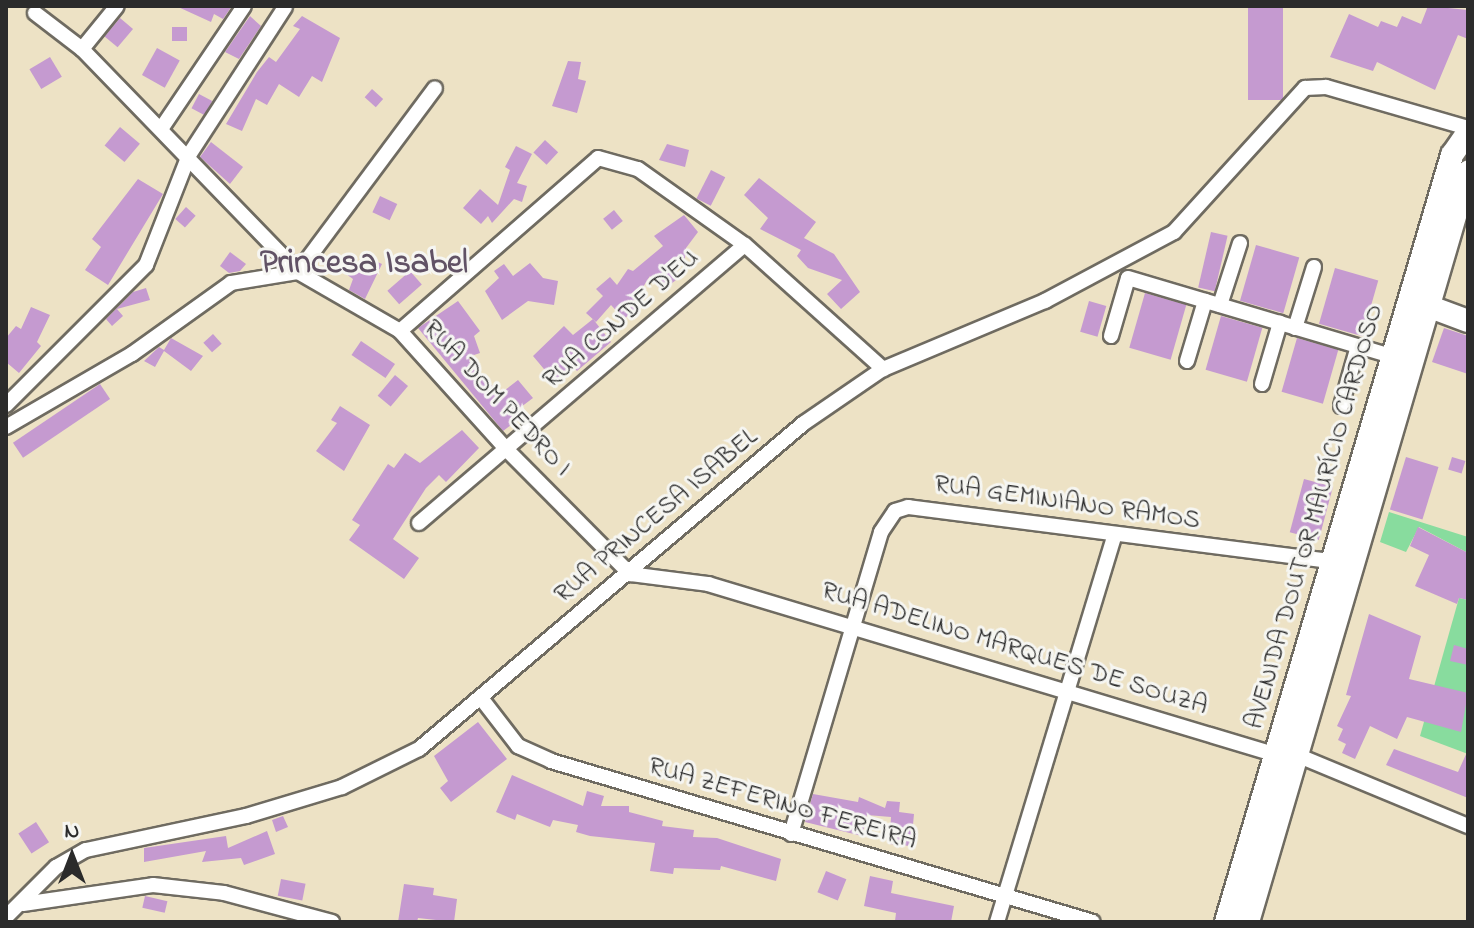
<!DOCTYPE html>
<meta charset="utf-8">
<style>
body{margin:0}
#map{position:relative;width:1474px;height:928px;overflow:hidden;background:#ede2c5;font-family:"Indie Flower",sans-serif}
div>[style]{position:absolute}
.green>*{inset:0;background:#88dc9e}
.building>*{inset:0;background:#c59ad0;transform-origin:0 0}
.roads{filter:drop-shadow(2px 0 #6f6b61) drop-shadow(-2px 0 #6f6b61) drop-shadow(0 2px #6f6b61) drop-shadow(0 -2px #6f6b61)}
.street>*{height:14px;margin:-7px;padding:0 7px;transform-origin:7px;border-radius:7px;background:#fff}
.secondary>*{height:22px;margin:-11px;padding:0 11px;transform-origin:11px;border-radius:11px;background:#fff}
span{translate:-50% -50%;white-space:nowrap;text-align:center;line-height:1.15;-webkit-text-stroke:6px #f6f6f2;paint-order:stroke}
.street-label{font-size:26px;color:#2b2b2b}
.district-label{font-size:34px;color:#615265;font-weight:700}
.frame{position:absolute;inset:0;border:8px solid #2b2b2b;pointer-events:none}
.north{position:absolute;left:32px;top:816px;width:80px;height:80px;-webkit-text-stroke:6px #f6f6f2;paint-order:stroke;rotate:0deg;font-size:22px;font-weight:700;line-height:32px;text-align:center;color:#2b2b2b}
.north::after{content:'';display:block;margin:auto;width:28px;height:36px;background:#2b2b2b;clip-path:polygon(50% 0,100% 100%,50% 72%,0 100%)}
</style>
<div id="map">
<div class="green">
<i style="clip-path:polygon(1389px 512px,1468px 537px,1468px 553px,1419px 527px,1406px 552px,1380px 542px)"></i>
<i style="clip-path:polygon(1459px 598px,1468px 600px,1468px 754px,1420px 736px)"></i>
</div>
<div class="building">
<i style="clip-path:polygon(176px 6px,232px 6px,223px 19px,214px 14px,211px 22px)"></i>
<i style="left:1248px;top:6px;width:35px;height:94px"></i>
<i style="clip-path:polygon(1428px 6px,1468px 10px,1468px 39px,1458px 35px,1435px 90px,1377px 62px,1373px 71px,1330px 57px,1349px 14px,1378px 27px,1381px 21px,1397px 27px,1402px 16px,1421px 24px)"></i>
<i style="clip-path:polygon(250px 16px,261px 26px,239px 59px,225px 52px)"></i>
<i style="clip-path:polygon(302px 16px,340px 38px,322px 82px,312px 76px,299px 97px,279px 84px,267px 105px,256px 99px,242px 131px,226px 124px,257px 72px,269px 57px,276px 62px,300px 29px,293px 26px)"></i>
<i style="left:120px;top:18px;width:17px;height:24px;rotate:40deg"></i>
<i style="left:172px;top:27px;width:15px;height:14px"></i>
<i style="left:157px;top:48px;width:26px;height:31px;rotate:29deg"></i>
<i style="left:50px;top:57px;width:23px;height:24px;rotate:59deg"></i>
<i style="clip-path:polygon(568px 61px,581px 62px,578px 79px,586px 81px,577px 113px,552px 106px)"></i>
<i style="left:372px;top:89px;width:15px;height:11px;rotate:42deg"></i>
<i style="left:199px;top:94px;width:15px;height:16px;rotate:28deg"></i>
<i style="left:120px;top:127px;width:26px;height:24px;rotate:40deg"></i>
<i style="left:545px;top:140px;width:18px;height:17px;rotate:43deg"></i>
<i style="clip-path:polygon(211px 142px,243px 167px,230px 184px,200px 157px)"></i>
<i style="clip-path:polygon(667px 144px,689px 150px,685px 167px,659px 160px)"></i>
<i style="clip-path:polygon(516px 146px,532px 154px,517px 183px,527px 186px,522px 202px,514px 199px,492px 223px,488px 216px,481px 224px,463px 208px,480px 189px,498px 205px,510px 170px,505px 167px)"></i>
<i style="left:711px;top:170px;width:16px;height:32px;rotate:27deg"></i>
<i style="clip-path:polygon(759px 178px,816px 222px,804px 238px,834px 254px,860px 292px,841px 309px,827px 294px,842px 280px,808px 268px,797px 256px,801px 250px,760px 229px,768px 218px,744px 195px)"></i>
<i style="clip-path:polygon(138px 179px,163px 194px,108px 285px,85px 270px,101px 247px,92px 239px)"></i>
<i style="left:380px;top:196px;width:19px;height:18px;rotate:25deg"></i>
<i style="left:186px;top:207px;width:13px;height:16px;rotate:42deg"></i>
<i style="left:614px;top:210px;width:14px;height:14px;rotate:51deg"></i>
<i style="clip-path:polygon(684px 215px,698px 232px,686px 248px,685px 258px,670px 273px,676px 280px,662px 291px,650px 276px,633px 303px,637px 308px,624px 319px,611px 305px,596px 322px,586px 313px,603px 296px,596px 289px,610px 277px,617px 285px,628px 269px,633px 271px,663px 246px,654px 236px)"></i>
<i style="left:1211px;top:232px;width:17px;height:57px;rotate:13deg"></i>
<i style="left:1256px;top:245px;width:45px;height:58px;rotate:16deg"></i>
<i style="clip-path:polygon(230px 252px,246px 264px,240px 271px,229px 273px,220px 266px)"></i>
<i style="clip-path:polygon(364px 256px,382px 264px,365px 299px,349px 290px,353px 279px,339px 269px,347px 257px,360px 265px)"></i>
<i style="clip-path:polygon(530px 263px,543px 278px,558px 281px,554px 305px,528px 301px,502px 320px,485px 291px,499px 278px,494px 271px,504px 264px,513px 276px)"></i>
<i style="left:1335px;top:268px;width:45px;height:58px;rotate:16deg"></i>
<i style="left:410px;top:271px;width:18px;height:30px;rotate:49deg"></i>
<i style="clip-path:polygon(146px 288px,150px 300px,117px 309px,123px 316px,112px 326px,106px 319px,133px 292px)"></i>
<i style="left:1145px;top:293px;width:43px;height:57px;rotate:16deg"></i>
<i style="clip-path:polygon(458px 301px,480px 331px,474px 336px,480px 353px,468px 357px,474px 367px,500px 394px,518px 380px,533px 398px,513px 413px,518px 420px,503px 431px,418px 328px)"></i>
<i style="left:1089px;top:301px;width:18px;height:32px;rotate:16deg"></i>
<i style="clip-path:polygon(31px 307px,50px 315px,37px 342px,41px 346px,19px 373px,6px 362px,6px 338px,16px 326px,21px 329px)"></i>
<i style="left:1221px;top:316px;width:43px;height:56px;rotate:16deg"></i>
<i style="clip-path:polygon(593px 319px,611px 342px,577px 371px,572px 366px,554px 381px,533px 356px,564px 326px,573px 335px)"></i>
<i style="clip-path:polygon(1444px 328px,1468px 336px,1468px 374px,1432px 362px)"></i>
<i style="left:213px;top:334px;width:13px;height:13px;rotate:48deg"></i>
<i style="clip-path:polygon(171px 338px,203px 356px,191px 371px,164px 351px,155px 367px,144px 361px,159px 347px,164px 350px)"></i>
<i style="left:1297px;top:338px;width:43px;height:56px;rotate:16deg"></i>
<i style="left:361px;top:341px;width:41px;height:17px;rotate:34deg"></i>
<i style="left:395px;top:375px;width:17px;height:27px;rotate:40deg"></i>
<i style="left:100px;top:384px;width:18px;height:105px;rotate:56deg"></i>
<i style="clip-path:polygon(340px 406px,370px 425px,344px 471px,316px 451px,337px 423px,331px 420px)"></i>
<i style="clip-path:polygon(462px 430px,479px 448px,446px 482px,439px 475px,426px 488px,393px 539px,419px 558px,404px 579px,349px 540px,360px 525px,352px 520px,388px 464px,394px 468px,405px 453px,420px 463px)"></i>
<i style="left:1406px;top:457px;width:34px;height:55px;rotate:17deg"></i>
<i style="left:1452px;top:457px;width:14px;height:13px;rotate:17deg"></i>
<i style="left:1304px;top:479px;width:30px;height:55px;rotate:15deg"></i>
<i style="clip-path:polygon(1418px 527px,1468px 553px,1468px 600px,1459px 598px,1457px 604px,1415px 586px,1429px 555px,1410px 546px)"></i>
<i style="clip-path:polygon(1369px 614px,1421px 636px,1409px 679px,1468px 693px,1461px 732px,1407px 717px,1397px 739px,1370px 726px,1355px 759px,1342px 753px,1346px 744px,1338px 740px,1343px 729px,1337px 726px,1351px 696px,1346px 695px)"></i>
<i style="clip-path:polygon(1454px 645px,1468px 649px,1468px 665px,1450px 661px)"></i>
<i style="clip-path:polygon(478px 722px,507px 759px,451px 802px,440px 788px,448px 781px,434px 756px)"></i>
<i style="clip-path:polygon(1394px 749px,1458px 772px,1468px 750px,1468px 798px,1386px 765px)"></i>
<i style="clip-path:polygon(512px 775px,583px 806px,587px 791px,604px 796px,601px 806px,629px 806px,629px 812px,663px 821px,662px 826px,694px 830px,693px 837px,717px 838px,781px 859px,776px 881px,721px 866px,720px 870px,674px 868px,673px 874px,650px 871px,655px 843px,590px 836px,576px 832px,578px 825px,553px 820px,550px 827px,517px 814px,515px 820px,496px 812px)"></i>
<i style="clip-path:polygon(813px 794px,858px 802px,859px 797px,885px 808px,887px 801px,900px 802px,899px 812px,914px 814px,911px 846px,889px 844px,891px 817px,867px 815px,862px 836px,805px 822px)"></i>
<i style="clip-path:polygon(283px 816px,288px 827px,276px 832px,272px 820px)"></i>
<i style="left:36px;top:822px;width:24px;height:21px;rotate:57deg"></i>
<i style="clip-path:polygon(267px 831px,275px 854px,244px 865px,241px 858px,202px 862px,206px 851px,144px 862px,144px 848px,226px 836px,228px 848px)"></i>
<i style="left:826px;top:871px;width:22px;height:23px;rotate:22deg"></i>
<i style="clip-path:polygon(870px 876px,893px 881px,891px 893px,954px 906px,951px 922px,901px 922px,895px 921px,896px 913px,864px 906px)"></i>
<i style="left:281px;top:879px;width:25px;height:17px;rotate:11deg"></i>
<i style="clip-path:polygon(404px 884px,434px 888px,433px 895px,457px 899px,454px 922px,418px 918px,417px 922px,398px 922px)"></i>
<i style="left:145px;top:896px;width:23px;height:12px;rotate:13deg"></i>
</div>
<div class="roads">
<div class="street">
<i style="left:35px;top:13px;width:59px;rotate:37.5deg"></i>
<i style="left:82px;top:49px;width:310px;rotate:45.9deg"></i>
<i style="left:298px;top:272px;width:118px;rotate:30deg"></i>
<i style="left:400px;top:331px;width:160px;rotate:48deg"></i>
<i style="left:507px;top:450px;width:175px;rotate:45.2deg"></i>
<i style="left:630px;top:574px;width:79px;rotate:7.3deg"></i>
<i style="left:708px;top:584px;width:594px;rotate:16.73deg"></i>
<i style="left:1277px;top:755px;width:22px;rotate:3deg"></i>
<i style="left:1299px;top:756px;width:183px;rotate:22.5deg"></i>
<i style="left:82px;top:49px;width:55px;rotate:-50.9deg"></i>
<i style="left:161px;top:129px;width:148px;rotate:-56deg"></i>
<i style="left:1220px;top:305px;width:65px;rotate:-72.1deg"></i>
<i style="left:1295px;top:328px;width:64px;rotate:-72.7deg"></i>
<i style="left:400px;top:331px;width:263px;rotate:-41.1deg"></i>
<i style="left:598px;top:158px;width:41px;rotate:15.4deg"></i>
<i style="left:638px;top:169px;width:131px;rotate:35.4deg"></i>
<i style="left:745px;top:245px;width:186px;rotate:41.9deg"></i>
<i style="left:1111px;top:336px;width:60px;rotate:-73.7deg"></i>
<i style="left:1128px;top:278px;width:275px;rotate:16.5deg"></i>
<i style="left:1187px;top:361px;width:63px;rotate:-73.3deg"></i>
<i style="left:1262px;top:384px;width:64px;rotate:-73.6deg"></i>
<i style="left:6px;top:405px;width:198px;rotate:-45deg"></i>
<i style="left:146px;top:265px;width:118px;rotate:-68.6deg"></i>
<i style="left:189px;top:155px;width:176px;rotate:-57deg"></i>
<i style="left:1341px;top:406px;width:62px;rotate:-74.2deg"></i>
<i style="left:6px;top:427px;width:146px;rotate:-30.1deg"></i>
<i style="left:132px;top:354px;width:122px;rotate:-35.6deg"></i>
<i style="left:231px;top:283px;width:68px;rotate:-9.3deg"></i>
<i style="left:298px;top:272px;width:229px;rotate:-53.3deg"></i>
<i style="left:419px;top:523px;width:428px;rotate:-40.5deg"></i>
<i style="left:481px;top:698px;width:61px;rotate:52.4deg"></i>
<i style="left:518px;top:746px;width:36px;rotate:24deg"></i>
<i style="left:551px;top:761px;width:565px;rotate:16.54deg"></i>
<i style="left:791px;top:834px;width:315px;rotate:-73.4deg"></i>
<i style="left:881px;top:532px;width:25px;rotate:-56deg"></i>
<i style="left:895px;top:511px;width:14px;rotate:-17deg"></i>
<i style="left:908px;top:507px;width:434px;rotate:7.3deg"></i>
<i style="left:23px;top:904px;width:131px;rotate:-8.3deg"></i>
<i style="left:153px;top:885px;width:71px;rotate:6.4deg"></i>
<i style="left:224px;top:893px;width:112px;rotate:15deg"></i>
<i style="left:6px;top:917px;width:71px;rotate:-45deg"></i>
<i style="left:56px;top:867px;width:34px;rotate:-30deg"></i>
<i style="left:86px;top:850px;width:164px;rotate:-12deg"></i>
<i style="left:246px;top:816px;width:100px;rotate:-16.8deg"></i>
<i style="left:342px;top:787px;width:86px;rotate:-26.3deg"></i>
<i style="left:419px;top:749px;width:504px;rotate:-40.26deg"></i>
<i style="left:804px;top:423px;width:96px;rotate:-34.4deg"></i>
<i style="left:883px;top:369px;width:176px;rotate:-22.8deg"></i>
<i style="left:1045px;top:301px;width:146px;rotate:-28.1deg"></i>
<i style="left:1174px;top:232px;width:195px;rotate:-47.7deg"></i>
<i style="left:1305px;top:88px;width:21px;rotate:-3deg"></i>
<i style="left:1326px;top:87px;width:148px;rotate:16.1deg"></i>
<i style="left:997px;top:922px;width:402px;rotate:-73.1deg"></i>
</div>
<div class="secondary">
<i style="left:1417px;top:302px;width:54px;rotate:20.4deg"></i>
<i style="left:1226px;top:922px;width:800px;rotate:-73.58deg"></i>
<i style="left:1452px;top:155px;width:28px;rotate:-55deg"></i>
<i style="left:1248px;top:922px;width:782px;rotate:-73.65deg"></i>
</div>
</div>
<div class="street-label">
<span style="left:622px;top:320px;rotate:-41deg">RUA CONDE D'EU</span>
<span style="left:496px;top:399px;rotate:47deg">RUA DOM PEDRO I</span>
<span style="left:1067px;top:504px;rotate:8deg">RUA GEMINIANO RAMOS</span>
<span style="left:657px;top:517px;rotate:-40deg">RUA PRINCESA ISABEL</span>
<span style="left:1316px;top:517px;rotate:-74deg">AVENIDA DOUTOR MAURÍCIO CARDOSO</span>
<span style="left:1014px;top:650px;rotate:17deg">RUA ADELINO MARQUES DE SOUZA</span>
<span style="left:782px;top:805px;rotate:16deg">RUA ZEFERINO FEREIRA</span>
</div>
<div class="district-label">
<span style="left:364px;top:265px">Princesa Isabel</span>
</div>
<div class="frame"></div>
<div class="north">N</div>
</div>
